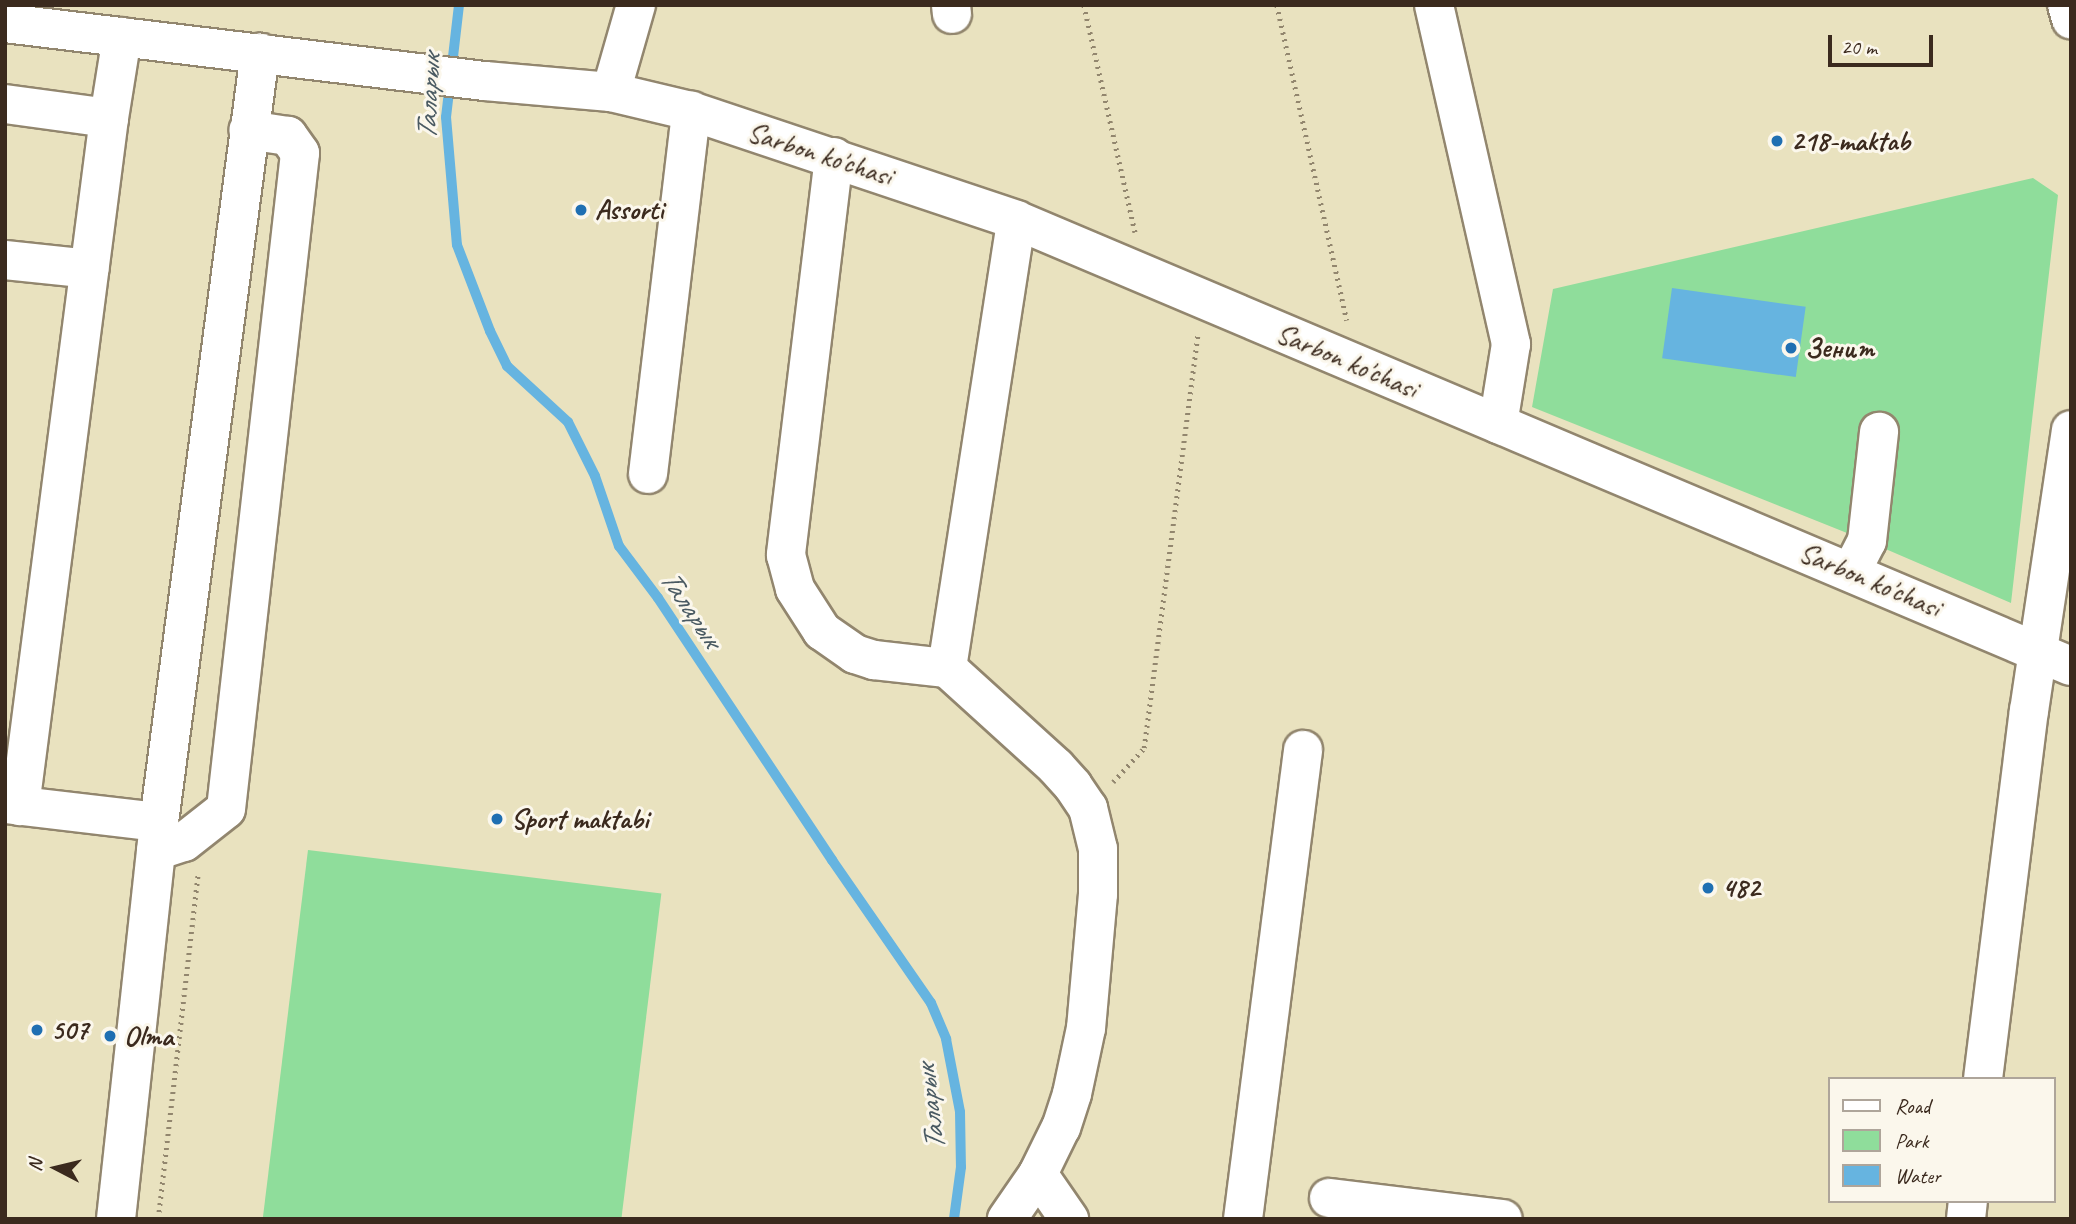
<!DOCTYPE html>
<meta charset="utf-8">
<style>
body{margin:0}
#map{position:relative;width:2076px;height:1224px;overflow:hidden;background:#e9e2bf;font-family:Caveat,sans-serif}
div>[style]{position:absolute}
.green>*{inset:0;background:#8fdd9b;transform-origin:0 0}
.water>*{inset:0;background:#66b4e0;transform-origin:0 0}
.stream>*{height:10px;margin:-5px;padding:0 5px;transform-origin:5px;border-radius:5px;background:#66b4e0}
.path>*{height:4.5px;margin-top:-2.25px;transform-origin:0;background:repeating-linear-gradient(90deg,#92866e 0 2px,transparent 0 7px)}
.roads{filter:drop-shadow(2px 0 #92866e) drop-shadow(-2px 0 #92866e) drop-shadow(0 2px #92866e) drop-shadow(0 -2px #92866e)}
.minor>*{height:38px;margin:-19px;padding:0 19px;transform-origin:19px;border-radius:19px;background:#fff}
.dots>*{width:19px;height:19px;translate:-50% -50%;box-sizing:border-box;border:4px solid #fbf7ec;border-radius:50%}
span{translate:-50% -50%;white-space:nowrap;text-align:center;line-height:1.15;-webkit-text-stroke:6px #fbf7ec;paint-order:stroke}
.poi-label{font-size:28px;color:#3b2a1e;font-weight:700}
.left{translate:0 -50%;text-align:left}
.street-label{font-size:28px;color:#3b2a1e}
.water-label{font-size:30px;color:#4a5a62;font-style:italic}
.frame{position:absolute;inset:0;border:7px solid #3b2a1e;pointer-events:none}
.legend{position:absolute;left:1828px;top:1077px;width:228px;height:126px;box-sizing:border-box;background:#fbf7ec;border:2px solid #aea59a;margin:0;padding:9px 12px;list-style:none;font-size:21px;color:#3b2a1e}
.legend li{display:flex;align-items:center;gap:14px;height:35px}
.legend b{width:35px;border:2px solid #aea59a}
.north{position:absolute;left:21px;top:1133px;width:70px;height:70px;-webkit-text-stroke:5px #fbf7ec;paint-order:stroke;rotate:277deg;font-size:19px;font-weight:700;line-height:28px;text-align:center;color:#3b2a1e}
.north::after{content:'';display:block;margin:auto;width:24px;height:32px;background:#3b2a1e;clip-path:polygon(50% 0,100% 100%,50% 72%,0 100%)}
.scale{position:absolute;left:1828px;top:35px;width:105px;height:32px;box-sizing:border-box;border:4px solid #3b2a1e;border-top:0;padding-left:9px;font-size:21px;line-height:24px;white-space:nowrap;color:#3b2a1e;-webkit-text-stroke:5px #fbf7ec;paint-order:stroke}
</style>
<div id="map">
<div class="green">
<i style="clip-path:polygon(2033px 178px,2058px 195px,2011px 603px,1867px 541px,1532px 407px,1553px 289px)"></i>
<i style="left:308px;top:850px;width:356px;height:372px;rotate:7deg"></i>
</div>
<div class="water">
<i style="left:1672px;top:288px;width:135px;height:71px;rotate:8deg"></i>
</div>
<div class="stream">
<i style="left:459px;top:5px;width:113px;rotate:96.6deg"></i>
<i style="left:446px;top:117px;width:128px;rotate:85.1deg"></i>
<i style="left:457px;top:245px;width:92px;rotate:69deg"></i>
<i style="left:490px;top:331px;width:39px;rotate:64deg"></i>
<i style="left:507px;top:366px;width:83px;rotate:42.6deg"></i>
<i style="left:568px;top:422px;width:60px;rotate:63.4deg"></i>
<i style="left:595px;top:476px;width:74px;rotate:71.1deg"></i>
<i style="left:619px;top:546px;width:65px;rotate:53.1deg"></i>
<i style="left:658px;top:598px;width:315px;rotate:56.4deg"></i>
<i style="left:832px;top:860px;width:174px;rotate:55.3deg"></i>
<i style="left:931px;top:1003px;width:39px;rotate:67deg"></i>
<i style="left:946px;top:1039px;width:74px;rotate:79.1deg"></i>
<i style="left:960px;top:1112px;width:55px;rotate:89deg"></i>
<i style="left:961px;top:1167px;width:52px;rotate:97.7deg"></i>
</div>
<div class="path">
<i style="left:1084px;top:5px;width:233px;rotate:77.3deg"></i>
<i style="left:1277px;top:5px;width:323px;rotate:77.5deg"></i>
<i style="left:1113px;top:782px;width:46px;rotate:-47.6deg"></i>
<i style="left:1144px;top:748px;width:418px;rotate:-82.6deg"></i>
<i style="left:158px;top:1219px;width:346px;rotate:-83.4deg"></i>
</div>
<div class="roads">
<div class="minor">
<i style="left:951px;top:5px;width:9px;rotate:84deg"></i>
<i style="left:1434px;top:5px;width:348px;rotate:77.2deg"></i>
<i style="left:1511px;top:344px;width:81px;rotate:99.2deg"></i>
<i style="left:2067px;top:5px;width:15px;rotate:74deg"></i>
<i style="left:5px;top:23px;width:483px;rotate:6.9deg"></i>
<i style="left:485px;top:81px;width:126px;rotate:5deg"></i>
<i style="left:611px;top:92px;width:82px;rotate:13.4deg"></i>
<i style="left:691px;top:111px;width:343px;rotate:18.5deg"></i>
<i style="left:1016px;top:220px;width:1145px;rotate:22.92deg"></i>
<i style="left:611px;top:92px;width:91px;rotate:-74deg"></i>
<i style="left:5px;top:104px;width:105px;rotate:7.7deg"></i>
<i style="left:109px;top:118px;width:694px;rotate:97.37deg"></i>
<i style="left:109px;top:118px;width:82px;rotate:-80.9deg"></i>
<i style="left:834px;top:157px;width:401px;rotate:96.9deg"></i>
<i style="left:786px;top:555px;width:35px;rotate:75deg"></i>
<i style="left:795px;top:589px;width:50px;rotate:57.3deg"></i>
<i style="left:822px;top:631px;width:40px;rotate:34.9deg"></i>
<i style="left:855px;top:654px;width:20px;rotate:18deg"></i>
<i style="left:874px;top:660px;width:73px;rotate:6.3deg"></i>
<i style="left:947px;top:668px;width:147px;rotate:42.2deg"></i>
<i style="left:1056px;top:767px;width:25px;rotate:48deg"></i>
<i style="left:1073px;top:786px;width:27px;rotate:56deg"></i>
<i style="left:1088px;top:808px;width:42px;rotate:76.3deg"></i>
<i style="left:1098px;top:849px;width:45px;rotate:90deg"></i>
<i style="left:1098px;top:894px;width:135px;rotate:95.1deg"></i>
<i style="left:1086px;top:1028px;width:67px;rotate:102deg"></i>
<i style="left:1072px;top:1094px;width:35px;rotate:108deg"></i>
<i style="left:1061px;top:1127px;width:52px;rotate:116.1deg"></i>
<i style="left:1038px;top:1174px;width:55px;rotate:124.6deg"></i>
<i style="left:5px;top:260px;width:85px;rotate:6deg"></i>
<i style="left:648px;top:474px;width:366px;rotate:-83.2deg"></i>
<i style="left:1851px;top:572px;width:35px;rotate:-63deg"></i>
<i style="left:1867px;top:541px;width:110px;rotate:-83.7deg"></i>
<i style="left:947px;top:668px;width:453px;rotate:-81.2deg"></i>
<i style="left:5px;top:804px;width:155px;rotate:6.7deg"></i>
<i style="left:156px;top:851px;width:29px;rotate:-18deg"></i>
<i style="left:184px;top:842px;width:53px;rotate:-38.2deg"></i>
<i style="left:226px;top:809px;width:660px;rotate:-83.56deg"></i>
<i style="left:300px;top:153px;width:21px;rotate:-125deg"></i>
<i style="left:288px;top:136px;width:40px;rotate:-171.5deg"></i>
<i style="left:1983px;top:1079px;width:371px;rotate:-82.9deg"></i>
<i style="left:2029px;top:711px;width:284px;rotate:-81.5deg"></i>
<i style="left:1038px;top:1174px;width:55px;rotate:55.4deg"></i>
<i style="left:1329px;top:1198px;width:175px;rotate:6.9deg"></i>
<i style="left:116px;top:1219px;width:399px;rotate:-83.8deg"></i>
<i style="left:159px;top:822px;width:776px;rotate:-82.52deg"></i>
<i style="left:1243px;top:1219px;width:473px;rotate:-82.7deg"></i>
<i style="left:1966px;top:1219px;width:18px;rotate:-84deg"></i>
</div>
</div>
<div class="dots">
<i style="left:1777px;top:141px;background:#1f6fb2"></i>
<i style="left:581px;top:210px;background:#1f6fb2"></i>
<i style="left:1791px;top:348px;background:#1f6fb2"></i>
<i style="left:497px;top:819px;background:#1f6fb2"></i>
<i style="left:1708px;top:888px;background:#1f6fb2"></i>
<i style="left:37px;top:1030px;background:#1f6fb2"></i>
<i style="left:110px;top:1036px;background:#1f6fb2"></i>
</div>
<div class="poi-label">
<span class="left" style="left:1791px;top:141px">218-maktab</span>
<span class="left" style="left:595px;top:210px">Assorti</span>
<span class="left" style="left:1805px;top:348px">Зенит</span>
<span class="left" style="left:511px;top:819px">Sport maktabi</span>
<span class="left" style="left:1722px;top:888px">482</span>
<span class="left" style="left:51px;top:1030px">507</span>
<span class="left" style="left:124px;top:1036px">Olma</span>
</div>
<div class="street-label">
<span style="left:820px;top:154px;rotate:18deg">Sarbon ko'chasi</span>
<span style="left:1347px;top:361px;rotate:23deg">Sarbon ko'chasi</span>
<span style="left:1870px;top:580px;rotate:23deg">Sarbon ko'chasi</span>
</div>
<div class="water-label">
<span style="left:428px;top:97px;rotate:-87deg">Таларык</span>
<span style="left:691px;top:608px;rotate:56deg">Таларык</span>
<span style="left:930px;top:1108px;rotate:-97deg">Таларык</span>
</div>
<div class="frame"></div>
<ul class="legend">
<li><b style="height:9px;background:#fff"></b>Road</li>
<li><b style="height:19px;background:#8fdd9b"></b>Park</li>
<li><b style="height:19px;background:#66b4e0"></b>Water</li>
</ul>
<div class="north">N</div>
<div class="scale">20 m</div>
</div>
